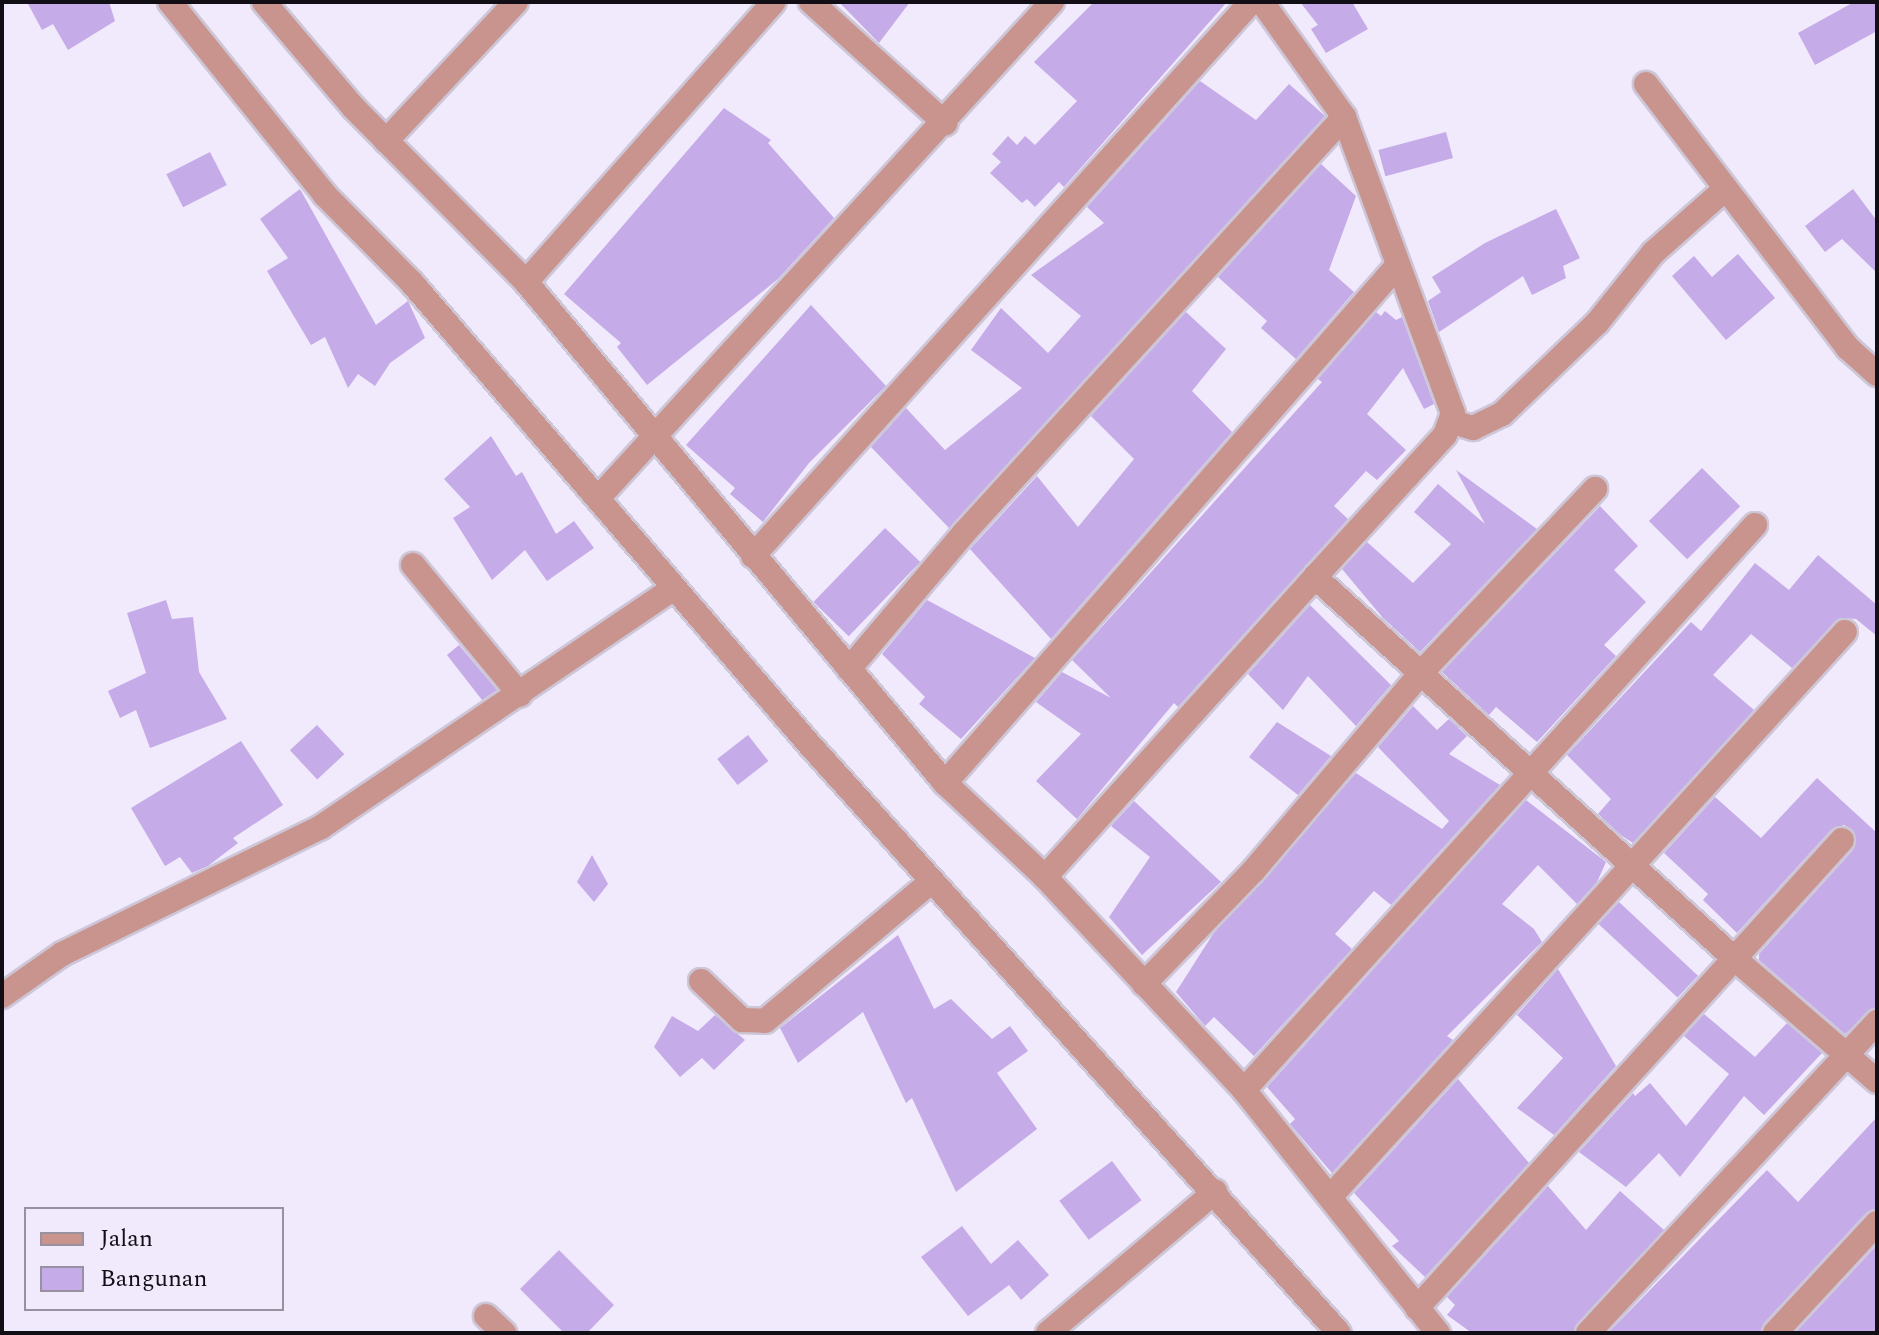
<!DOCTYPE html>
<style>
body{margin:0}
#map{position:relative;width:1879px;height:1335px;overflow:hidden;background:#f1e9fc;font-family:Spectral,serif}
div>[style]{position:absolute}
.building>*{inset:0;background:#c5abe8;transform-origin:0 0}
.roads{filter:drop-shadow(2px 0 #cdc6d7) drop-shadow(-2px 0 #cdc6d7) drop-shadow(0 2px #cdc6d7) drop-shadow(0 -2px #cdc6d7)}
.minor>*{height:24px;margin:-12px;padding:0 12px;transform-origin:12px;border-radius:12px;background:#c9938e}
span{translate:-50% -50%;white-space:nowrap;text-align:center;line-height:1.15;-webkit-text-stroke:8px #f1e9fc;paint-order:stroke}
.frame{position:absolute;inset:0;border:4px solid #110e15;pointer-events:none}
.legend{position:absolute;left:24px;top:1207px;width:260px;height:104px;box-sizing:border-box;background:#f1e9fc;border:2px solid #9791a0;margin:0;padding:10px 14px;list-style:none;font-size:24px;color:#110e15}
.legend li{display:flex;align-items:center;gap:16px;height:40px}
.legend b{width:40px;border:2px solid #9791a0}
</style>
<div id="map">
<div class="building">
<i style="clip-path:polygon(27px 2px,109px 2px,115px 21px,68px 50px,53px 24px,42px 30px)"></i>
<i style="clip-path:polygon(839px 2px,910px 2px,879px 43px)"></i>
<i style="clip-path:polygon(1094px 2px,1227px 2px,1064px 187px,1059px 182px,1035px 207px,1027px 199px,1022px 203px,990px 173px,1001px 162px,992px 154px,1008px 136px,1017px 145px,1025px 136px,1035px 145px,1077px 101px,1034px 62px)"></i>
<i style="clip-path:polygon(1300px 2px,1352px 2px,1368px 29px,1326px 53px,1311px 29px,1318px 25px)"></i>
<i style="clip-path:polygon(1854px 2px,1877px 2px,1877px 31px,1815px 65px,1798px 33px)"></i>
<i style="clip-path:polygon(1200px 81px,1256px 120px,1289px 84px,1325px 116px,949px 528px,871px 447px,906px 408px,945px 450px,1022px 388px,971px 350px,1001px 308px,1048px 353px,1081px 316px,1031px 275px,1104px 223px,1087px 207px)"></i>
<i style="clip-path:polygon(724px 108px,771px 140px,768px 143px,834px 218px,778px 279px,647px 385px,617px 347px,621px 343px,564px 294px)"></i>
<i style="left:1446px;top:132px;width:27px;height:70px;rotate:75deg"></i>
<i style="left:210px;top:152px;width:37px;height:49px;rotate:63deg"></i>
<i style="clip-path:polygon(1321px 164px,1356px 196px,1329px 270px,1354px 292px,1296px 359px,1261px 328px,1267px 321px,1218px 277px)"></i>
<i style="clip-path:polygon(300px 189px,376px 325px,408px 301px,425px 338px,390px 363px,375px 386px,358px 374px,348px 388px,325px 337px,311px 345px,267px 271px,288px 258px,260px 219px)"></i>
<i style="clip-path:polygon(1853px 189px,1877px 221px,1877px 273px,1842px 239px,1825px 252px,1805px 226px)"></i>
<i style="clip-path:polygon(1556px 209px,1580px 258px,1563px 266px,1566px 278px,1532px 295px,1523px 276px,1439px 332px,1428px 301px,1441px 292px,1432px 277px,1485px 243px)"></i>
<i style="clip-path:polygon(1738px 254px,1775px 298px,1726px 340px,1672px 276px,1694px 256px,1712px 277px)"></i>
<i style="clip-path:polygon(811px 305px,886px 386px,809px 463px,763px 522px,730px 494px,735px 488px,686px 445px)"></i>
<i style="clip-path:polygon(1385px 311px,1396px 320px,1402px 317px,1434px 404px,1424px 409px,1403px 368px,1367px 414px,1406px 450px,1377px 480px,1366px 471px,1334px 506px,1348px 519px,1178px 707px,1174px 703px,1077px 819px,1036px 781px,1081px 734px,1036px 702px,1062px 672px,1111px 698px,1072px 660px,1322px 382px,1318px 379px,1376px 312px,1381px 316px)"></i>
<i style="clip-path:polygon(1186px 312px,1226px 349px,1192px 391px,1232px 432px,1051px 639px,970px 549px,1037px 476px,1078px 527px,1134px 459px,1091px 416px)"></i>
<i style="clip-path:polygon(491px 436px,516px 476px,522px 472px,556px 534px,574px 521px,594px 548px,547px 581px,525px 550px,492px 580px,453px 518px,470px 507px,444px 479px)"></i>
<i style="left:1702px;top:468px;width:54px;height:75px;rotate:45deg"></i>
<i style="clip-path:polygon(1456px 470px,1537px 529px,1420px 652px,1383px 618px,1342px 569px,1367px 542px,1413px 583px,1451px 544px,1414px 512px,1438px 484px,1485px 524px)"></i>
<i style="clip-path:polygon(1600px 506px,1638px 546px,1614px 570px,1646px 602px,1604px 645px,1616px 656px,1537px 742px,1496px 707px,1489px 715px,1442px 672px)"></i>
<i style="left:885px;top:528px;width:49px;height:103px;rotate:44deg"></i>
<i style="clip-path:polygon(1818px 555px,1877px 605px,1877px 636px,1856px 619px,1840px 618px,1792px 668px,1751px 634px,1713px 675px,1754px 710px,1633px 843px,1622px 836px,1598px 814px,1611px 799px,1567px 755px,1691px 622px,1701px 631px,1755px 563px,1789px 590px)"></i>
<i style="clip-path:polygon(166px 600px,172px 619px,193px 617px,199px 672px,227px 719px,150px 748px,136px 710px,120px 718px,108px 691px,146px 673px,127px 613px)"></i>
<i style="clip-path:polygon(927px 600px,1035px 658px,961px 739px,919px 704px,925px 697px,882px 654px)"></i>
<i style="clip-path:polygon(1310px 605px,1391px 685px,1356px 726px,1308px 676px,1283px 710px,1248px 674px)"></i>
<i style="clip-path:polygon(459px 645px,497px 690px,482px 700px,447px 655px)"></i>
<i style="clip-path:polygon(1413px 706px,1437px 730px,1449px 719px,1467px 736px,1449px 754px,1500px 785px,1391px 905px,1374px 891px,1335px 934px,1352px 949px,1254px 1056px,1214px 1017px,1205px 1026px,1176px 992px,1213px 934px,1356px 773px,1442px 829px,1449px 821px,1378px 747px)"></i>
<i style="clip-path:polygon(1277px 722px,1331px 756px,1298px 795px,1249px 757px)"></i>
<i style="left:317px;top:725px;width:40px;height:37px;rotate:47deg"></i>
<i style="left:748px;top:735px;width:33px;height:39px;rotate:52deg"></i>
<i style="clip-path:polygon(241px 741px,283px 805px,233px 838px,238px 843px,208px 866px,192px 873px,180px 857px,165px 866px,131px 808px)"></i>
<i style="clip-path:polygon(1817px 778px,1877px 833px,1877px 1007px,1845px 1034px,1759px 960px,1759px 954px,1853px 850px,1853px 830px,1844px 825px,1831px 830px,1737px 933px,1703px 900px,1708px 894px,1664px 853px,1715px 797px,1761px 838px)"></i>
<i style="clip-path:polygon(1526px 800px,1606px 862px,1597px 882px,1577px 904px,1538px 865px,1502px 904px,1534px 929px,1542px 942px,1447px 1036px,1453px 1040px,1332px 1173px,1290px 1124px,1295px 1119px,1267px 1087px)"></i>
<i style="clip-path:polygon(1134px 801px,1221px 882px,1142px 955px,1109px 917px,1150px 857px,1111px 826px)"></i>
<i style="clip-path:polygon(592px 855px,608px 884px,594px 902px,577px 882px)"></i>
<i style="left:1619px;top:902px;width:108px;height:30px;rotate:43deg"></i>
<i style="clip-path:polygon(898px 935px,934px 1009px,951px 999px,992px 1039px,1010px 1026px,1028px 1051px,997px 1073px,1037px 1129px,956px 1192px,912px 1098px,906px 1103px,863px 1012px,798px 1063px,780px 1028px)"></i>
<i style="clip-path:polygon(1558px 969px,1616px 1066px,1554px 1135px,1517px 1108px,1563px 1058px,1517px 1015px)"></i>
<i style="clip-path:polygon(1704px 1014px,1755px 1057px,1787px 1023px,1822px 1053px,1764px 1115px,1744px 1096px,1680px 1177px,1659px 1153px,1626px 1187px,1579px 1152px,1633px 1093px,1635px 1096px,1650px 1083px,1686px 1126px,1729px 1074px,1684px 1036px)"></i>
<i style="clip-path:polygon(715px 1015px,745px 1040px,714px 1070px,702px 1058px,680px 1077px,654px 1047px,672px 1016px,698px 1031px)"></i>
<i style="clip-path:polygon(1458px 1079px,1529px 1163px,1425px 1277px,1392px 1246px,1399px 1241px,1354px 1193px)"></i>
<i style="clip-path:polygon(1877px 1117px,1877px 1208px,1866px 1213px,1764px 1323px,1760px 1333px,1608px 1333px,1767px 1170px,1798px 1202px)"></i>
<i style="left:1112px;top:1161px;width:49px;height:66px;rotate:53deg"></i>
<i style="clip-path:polygon(1548px 1186px,1586px 1230px,1620px 1191px,1664px 1230px,1573px 1333px,1472px 1333px,1447px 1315px,1455px 1305px,1447px 1297px)"></i>
<i style="clip-path:polygon(962px 1226px,991px 1264px,1018px 1240px,1049px 1275px,1021px 1300px,1009px 1285px,968px 1316px,921px 1257px)"></i>
<i style="clip-path:polygon(1877px 1245px,1877px 1333px,1795px 1333px)"></i>
<i style="clip-path:polygon(559px 1250px,614px 1305px,587px 1333px,564px 1333px,520px 1289px)"></i>
</div>
<div class="roads">
<div class="minor">
<i style="left:170px;top:2px;width:248px;rotate:51.2deg"></i>
<i style="left:325px;top:195px;width:124px;rotate:45.3deg"></i>
<i style="left:412px;top:283px;width:608px;rotate:49.27deg"></i>
<i style="left:809px;top:744px;width:792px;rotate:48.02deg"></i>
<i style="left:264px;top:2px;width:138px;rotate:49.7deg"></i>
<i style="left:353px;top:107px;width:246px;rotate:45.3deg"></i>
<i style="left:526px;top:282px;width:653px;rotate:50.09deg"></i>
<i style="left:945px;top:783px;width:137px;rotate:43.2deg"></i>
<i style="left:1045px;top:877px;width:291px;rotate:46.9deg"></i>
<i style="left:1244px;top:1090px;width:311px;rotate:51.4deg"></i>
<i style="left:811px;top:2px;width:181px;rotate:42.1deg"></i>
<i style="left:1262px;top:2px;width:141px;rotate:54.5deg"></i>
<i style="left:1344px;top:117px;width:315px;rotate:69.8deg"></i>
<i style="left:1453px;top:413px;width:23px;rotate:110deg"></i>
<i style="left:1445px;top:435px;width:193px;rotate:132.5deg"></i>
<i style="left:1315px;top:577px;width:568px;rotate:42.29deg"></i>
<i style="left:1735px;top:959px;width:187px;rotate:40.7deg"></i>
<i style="left:1646px;top:84px;width:332px;rotate:52.6deg"></i>
<i style="left:1848px;top:348px;width:39px;rotate:42deg"></i>
<i style="left:386px;top:141px;width:190px;rotate:-46.9deg"></i>
<i style="left:526px;top:282px;width:374px;rotate:-48.5deg"></i>
<i style="left:1453px;top:422px;width:21px;rotate:17deg"></i>
<i style="left:1473px;top:428px;width:32px;rotate:-26deg"></i>
<i style="left:1502px;top:414px;width:132px;rotate:-43.8deg"></i>
<i style="left:1597px;top:323px;width:90px;rotate:-51.3deg"></i>
<i style="left:1653px;top:253px;width:95px;rotate:-41.6deg"></i>
<i style="left:600px;top:496px;width:670px;rotate:-47.54deg"></i>
<i style="left:753px;top:556px;width:745px;rotate:-48.05deg"></i>
<i style="left:413px;top:565px;width:168px;rotate:50.5deg"></i>
<i style="left:849px;top:669px;width:177px;rotate:-49.8deg"></i>
<i style="left:963px;top:534px;width:565px;rotate:-47.58deg"></i>
<i style="left:945px;top:783px;width:687px;rotate:-48.84deg"></i>
<i style="left:1045px;top:877px;width:404px;rotate:-48deg"></i>
<i style="left:701px;top:981px;width:57px;rotate:43.6deg"></i>
<i style="left:742px;top:1020px;width:23px;rotate:2deg"></i>
<i style="left:765px;top:1021px;width:218px;rotate:-40deg"></i>
<i style="left:1144px;top:984px;width:158px;rotate:-46deg"></i>
<i style="left:1254px;top:870px;width:257px;rotate:-49.7deg"></i>
<i style="left:1420px;top:674px;width:255px;rotate:-46.6deg"></i>
<i style="left:2px;top:996px;width:73px;rotate:-35deg"></i>
<i style="left:62px;top:954px;width:288px;rotate:-26.1deg"></i>
<i style="left:321px;top:827px;width:425px;rotate:-34.1deg"></i>
<i style="left:1244px;top:1090px;width:762px;rotate:-47.87deg"></i>
<i style="left:1331px;top:1196px;width:763px;rotate:-47.66deg"></i>
<i style="left:1417px;top:1308px;width:632px;rotate:-47.76deg"></i>
<i style="left:486px;top:1316px;width:25px;rotate:43deg"></i>
<i style="left:1048px;top:1333px;width:219px;rotate:-40.2deg"></i>
<i style="left:1588px;top:1333px;width:425px;rotate:-47.1deg"></i>
<i style="left:1775px;top:1333px;width:150px;rotate:-47.2deg"></i>
</div>
</div>
<div class="frame"></div>
<ul class="legend">
<li><b style="height:10px;background:#c9938e"></b>Jalan</li>
<li><b style="height:22px;background:#c5abe8"></b>Bangunan</li>
</ul>
</div>
